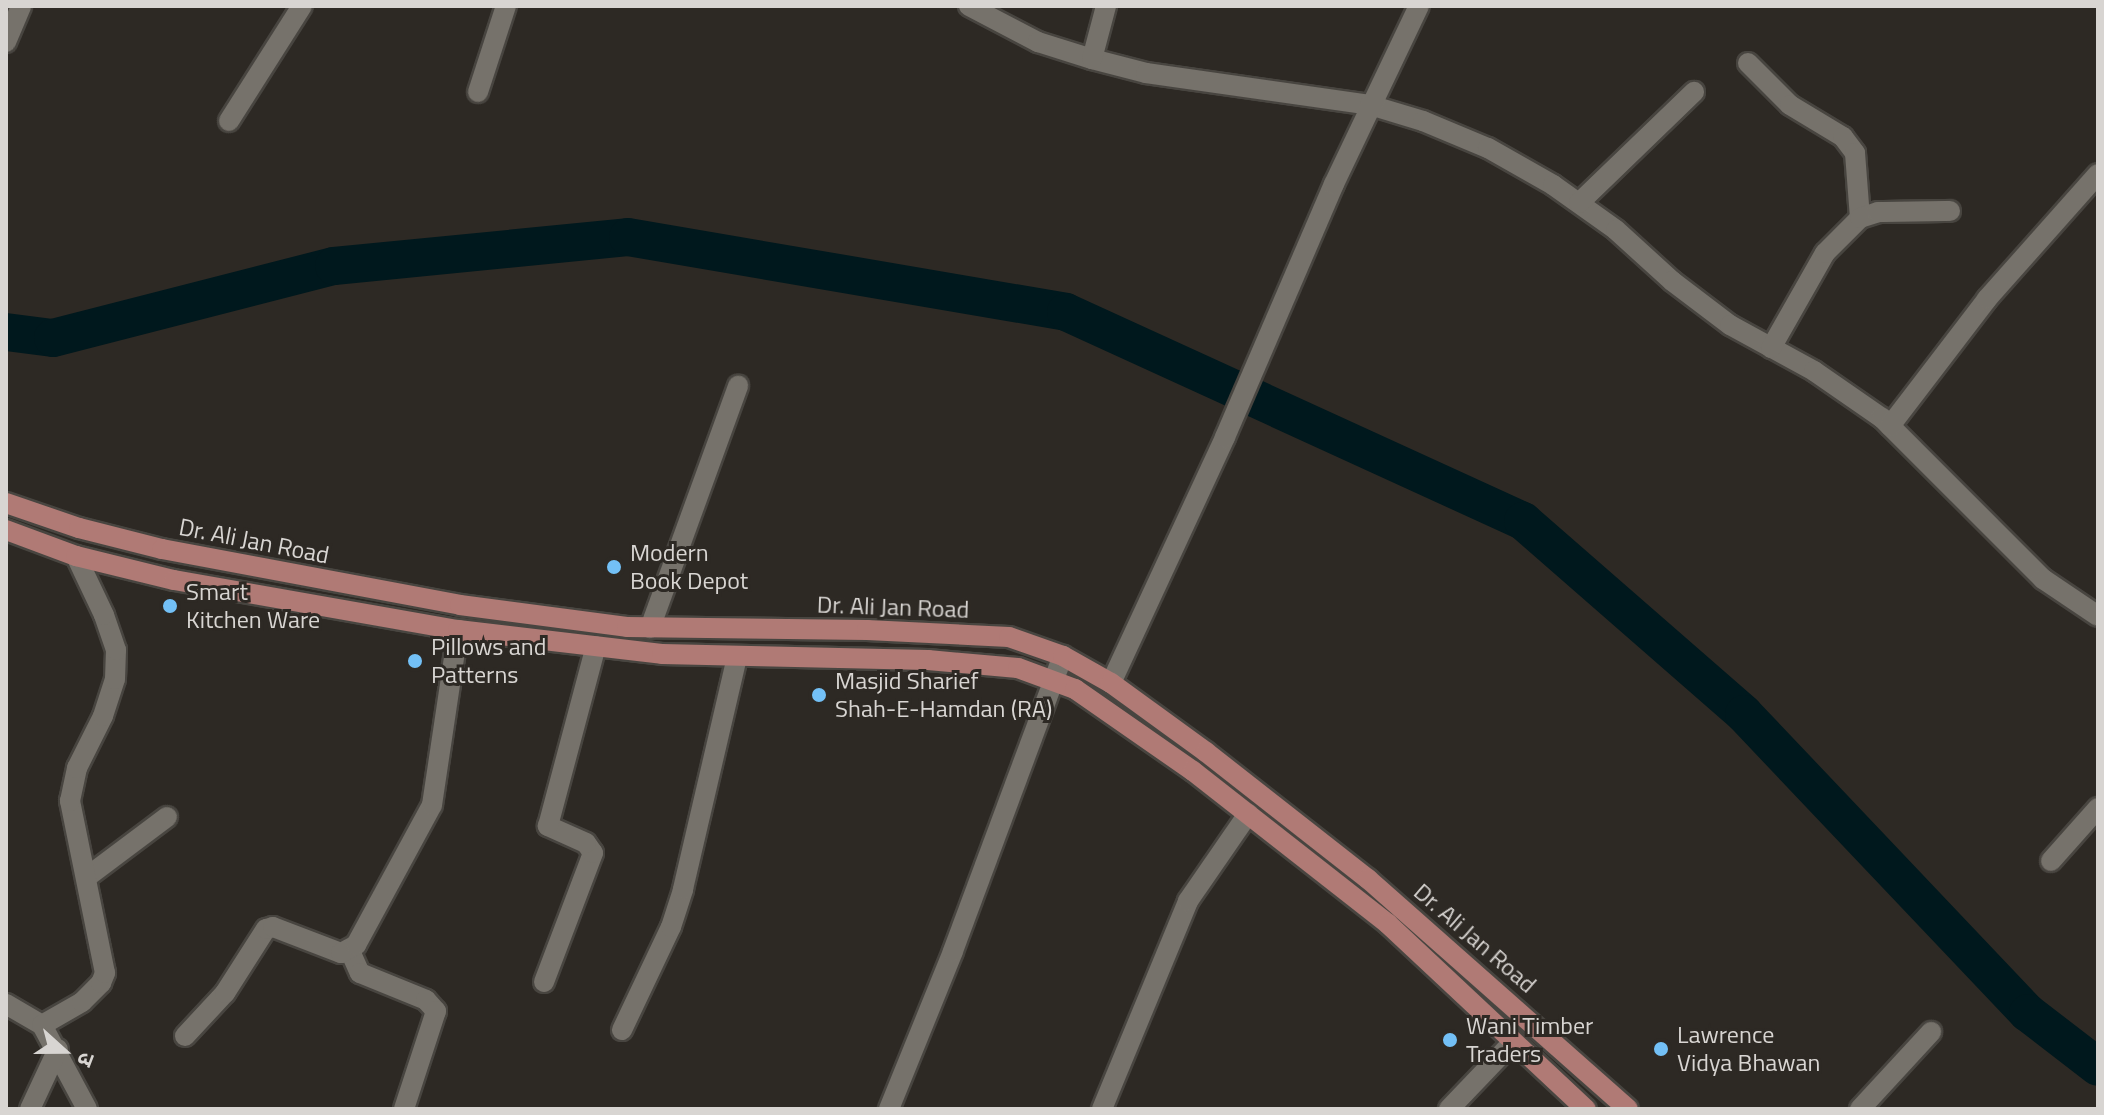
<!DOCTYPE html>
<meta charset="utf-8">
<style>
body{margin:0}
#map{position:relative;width:2104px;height:1115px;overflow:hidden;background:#2d2924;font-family:"Titillium Web","Noto Sans Devanagari",sans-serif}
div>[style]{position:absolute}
.river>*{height:38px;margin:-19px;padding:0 19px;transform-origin:19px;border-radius:19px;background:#00181d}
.roads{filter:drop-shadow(2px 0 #484540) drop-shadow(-2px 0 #484540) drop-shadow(0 2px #484540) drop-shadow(0 -2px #484540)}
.minor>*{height:20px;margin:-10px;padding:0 10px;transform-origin:10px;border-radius:10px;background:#76726b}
.major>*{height:20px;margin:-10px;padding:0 10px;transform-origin:10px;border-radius:10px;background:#b07a75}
.dots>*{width:22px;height:22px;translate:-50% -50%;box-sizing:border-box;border:4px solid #2d2924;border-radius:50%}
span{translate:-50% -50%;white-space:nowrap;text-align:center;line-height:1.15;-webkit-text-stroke:6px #2d2924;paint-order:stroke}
.street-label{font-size:24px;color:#d8d5d2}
.poi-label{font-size:24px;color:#d8d5d2}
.left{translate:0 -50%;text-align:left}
.frame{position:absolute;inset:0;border:8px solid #d8d5d2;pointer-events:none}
.north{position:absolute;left:24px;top:1011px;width:80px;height:80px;-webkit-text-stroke:6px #2d2924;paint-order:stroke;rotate:111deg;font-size:22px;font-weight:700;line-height:32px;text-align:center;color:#d8d5d2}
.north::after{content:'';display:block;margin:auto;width:28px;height:36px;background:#d8d5d2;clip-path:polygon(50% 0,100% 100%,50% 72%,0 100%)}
</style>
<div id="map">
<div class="river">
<i style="left:6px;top:332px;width:47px;rotate:7.3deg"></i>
<i style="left:53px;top:338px;width:290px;rotate:-14.4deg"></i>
<i style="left:334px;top:266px;width:295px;rotate:-5.6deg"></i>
<i style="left:628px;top:237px;width:444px;rotate:9.7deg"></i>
<i style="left:1066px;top:312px;width:503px;rotate:24.58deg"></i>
<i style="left:1523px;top:521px;width:293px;rotate:41.1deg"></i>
<i style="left:1744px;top:714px;width:412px;rotate:46.5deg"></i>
<i style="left:2028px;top:1013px;width:88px;rotate:37.6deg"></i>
</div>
<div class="roads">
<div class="minor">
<i style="left:969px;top:6px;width:78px;rotate:27.6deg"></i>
<i style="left:1038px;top:42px;width:57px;rotate:17.5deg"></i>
<i style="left:1092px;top:59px;width:56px;rotate:14.5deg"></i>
<i style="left:1146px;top:73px;width:226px;rotate:8.1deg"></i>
<i style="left:1370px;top:105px;width:55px;rotate:16.8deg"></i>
<i style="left:1423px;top:121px;width:70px;rotate:22.6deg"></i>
<i style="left:1488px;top:148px;width:75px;rotate:29.6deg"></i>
<i style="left:1553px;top:185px;width:77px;rotate:35.5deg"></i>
<i style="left:1616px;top:230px;width:76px;rotate:42.3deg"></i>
<i style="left:1672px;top:281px;width:73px;rotate:37.2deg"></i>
<i style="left:1730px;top:325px;width:96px;rotate:28.7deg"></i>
<i style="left:1814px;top:371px;width:83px;rotate:34.7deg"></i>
<i style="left:1882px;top:418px;width:228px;rotate:45deg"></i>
<i style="left:2043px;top:579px;width:66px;rotate:33.9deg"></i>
<i style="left:6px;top:42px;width:39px;rotate:-67deg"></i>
<i style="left:1092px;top:59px;width:55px;rotate:-75.2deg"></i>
<i style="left:1748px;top:63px;width:59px;rotate:45deg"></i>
<i style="left:1790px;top:105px;width:62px;rotate:31.1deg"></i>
<i style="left:1843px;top:137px;width:20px;rotate:53deg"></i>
<i style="left:1855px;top:153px;width:65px;rotate:85.6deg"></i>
<i style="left:478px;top:92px;width:90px;rotate:-72deg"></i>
<i style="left:229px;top:121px;width:136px;rotate:-57.6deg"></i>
<i style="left:1579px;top:203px;width:160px;rotate:-44deg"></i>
<i style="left:1771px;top:348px;width:109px;rotate:-60.4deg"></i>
<i style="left:1825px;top:253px;width:49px;rotate:-45deg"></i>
<i style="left:1860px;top:218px;width:19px;rotate:-18deg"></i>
<i style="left:1878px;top:212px;width:72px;rotate:-0.8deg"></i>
<i style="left:1890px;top:426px;width:160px;rotate:-52.6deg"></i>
<i style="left:1987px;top:299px;width:167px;rotate:-48.4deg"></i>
<i style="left:650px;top:628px;width:258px;rotate:-70deg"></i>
<i style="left:1111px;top:683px;width:271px;rotate:-65.1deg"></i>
<i style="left:1225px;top:437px;width:275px;rotate:-66.7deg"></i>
<i style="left:1334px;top:184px;width:197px;rotate:-64.5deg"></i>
<i style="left:2051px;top:861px;width:71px;rotate:-48.4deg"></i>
<i style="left:87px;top:877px;width:100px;rotate:-36.9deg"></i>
<i style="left:350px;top:951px;width:24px;rotate:66deg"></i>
<i style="left:360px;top:973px;width:71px;rotate:22.2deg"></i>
<i style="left:426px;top:1000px;width:15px;rotate:48deg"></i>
<i style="left:436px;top:1011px;width:103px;rotate:108.1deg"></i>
<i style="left:544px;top:982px;width:138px;rotate:-69.2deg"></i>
<i style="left:593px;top:853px;width:12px;rotate:-125deg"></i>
<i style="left:586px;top:843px;width:42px;rotate:-155.9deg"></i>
<i style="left:548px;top:826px;width:186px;rotate:-75.1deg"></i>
<i style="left:6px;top:1004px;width:42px;rotate:30.3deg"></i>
<i style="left:42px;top:1025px;width:95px;rotate:61.8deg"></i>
<i style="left:42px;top:1025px;width:46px;rotate:-29.9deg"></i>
<i style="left:82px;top:1002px;width:27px;rotate:-45deg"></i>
<i style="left:101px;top:983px;width:11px;rotate:-68deg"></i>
<i style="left:105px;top:973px;width:176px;rotate:-101.5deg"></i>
<i style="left:70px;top:801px;width:34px;rotate:-78deg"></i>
<i style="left:77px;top:768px;width:58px;rotate:-63.4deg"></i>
<i style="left:103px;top:716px;width:39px;rotate:-72deg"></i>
<i style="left:115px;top:679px;width:29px;rotate:-88deg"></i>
<i style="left:116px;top:650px;width:37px;rotate:-109deg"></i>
<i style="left:104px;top:615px;width:65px;rotate:-115.4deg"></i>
<i style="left:622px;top:1030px;width:114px;rotate:-64.6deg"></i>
<i style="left:671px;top:927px;width:40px;rotate:-72deg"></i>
<i style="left:683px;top:889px;width:238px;rotate:-76.9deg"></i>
<i style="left:185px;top:1036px;width:59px;rotate:-47.1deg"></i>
<i style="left:225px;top:993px;width:76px;rotate:-57.4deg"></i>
<i style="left:266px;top:929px;width:7px;rotate:-16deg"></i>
<i style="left:273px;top:927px;width:73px;rotate:20.9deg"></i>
<i style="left:341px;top:953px;width:17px;rotate:-28deg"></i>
<i style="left:356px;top:945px;width:159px;rotate:-61.5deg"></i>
<i style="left:432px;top:805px;width:177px;rotate:-81.5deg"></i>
<i style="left:30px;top:1109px;width:66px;rotate:-65deg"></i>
<i style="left:889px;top:1109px;width:170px;rotate:-67.9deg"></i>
<i style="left:953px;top:951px;width:315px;rotate:-69.6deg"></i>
<i style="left:1102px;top:1109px;width:225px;rotate:-67.5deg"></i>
<i style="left:1188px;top:901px;width:106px;rotate:-55.4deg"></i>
<i style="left:1449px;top:1109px;width:91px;rotate:-46.3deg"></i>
<i style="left:1860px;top:1109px;width:105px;rotate:-47.3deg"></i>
</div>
<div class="major">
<i style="left:6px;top:503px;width:77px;rotate:18.9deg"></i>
<i style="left:79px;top:528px;width:86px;rotate:14.2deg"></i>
<i style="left:162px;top:549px;width:303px;rotate:10.6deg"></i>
<i style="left:460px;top:605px;width:168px;rotate:7.5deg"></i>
<i style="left:627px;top:627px;width:240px;rotate:0.7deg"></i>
<i style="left:867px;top:630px;width:142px;rotate:2.8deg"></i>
<i style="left:1009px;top:637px;width:57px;rotate:19.4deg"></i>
<i style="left:1063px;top:656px;width:55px;rotate:29.4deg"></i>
<i style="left:1111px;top:683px;width:117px;rotate:36deg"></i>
<i style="left:1206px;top:752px;width:206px;rotate:38.1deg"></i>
<i style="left:1368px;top:879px;width:347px;rotate:41.5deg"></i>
<i style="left:6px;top:530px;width:75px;rotate:20.4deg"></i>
<i style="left:76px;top:556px;width:101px;rotate:13.8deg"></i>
<i style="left:174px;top:580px;width:288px;rotate:10deg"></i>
<i style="left:458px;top:630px;width:205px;rotate:6.7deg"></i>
<i style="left:662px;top:654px;width:266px;rotate:1.3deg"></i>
<i style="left:928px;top:660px;width:90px;rotate:5.1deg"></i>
<i style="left:1018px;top:668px;width:61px;rotate:20.2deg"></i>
<i style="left:1075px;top:689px;width:144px;rotate:34.8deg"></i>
<i style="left:1193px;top:771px;width:248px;rotate:38.1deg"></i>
<i style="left:1388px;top:924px;width:271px;rotate:43.1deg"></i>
</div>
</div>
<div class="dots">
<i style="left:614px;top:567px;background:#73c0f6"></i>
<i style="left:170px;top:606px;background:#73c0f6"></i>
<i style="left:415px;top:661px;background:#73c0f6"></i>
<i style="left:819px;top:695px;background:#73c0f6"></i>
<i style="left:1450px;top:1040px;background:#73c0f6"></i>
<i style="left:1661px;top:1049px;background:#73c0f6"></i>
</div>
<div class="street-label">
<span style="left:254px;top:541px;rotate:11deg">Dr. Ali Jan Road</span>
<span style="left:893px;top:607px;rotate:2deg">Dr. Ali Jan Road</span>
<span style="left:1475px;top:938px;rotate:41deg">Dr. Ali Jan Road</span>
</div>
<div class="poi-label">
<span class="left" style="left:630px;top:567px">Modern<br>Book Depot</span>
<span class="left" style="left:186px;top:606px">Smart<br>Kitchen Ware</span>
<span class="left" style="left:431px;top:661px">Pillows and<br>Patterns</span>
<span class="left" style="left:835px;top:695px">Masjid Sharief<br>Shah-E-Hamdan (RA)</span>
<span class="left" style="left:1466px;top:1040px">Wani Timber<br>Traders</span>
<span class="left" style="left:1677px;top:1049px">Lawrence<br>Vidya Bhawan</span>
</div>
<div class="frame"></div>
<div class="north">उ</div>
</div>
